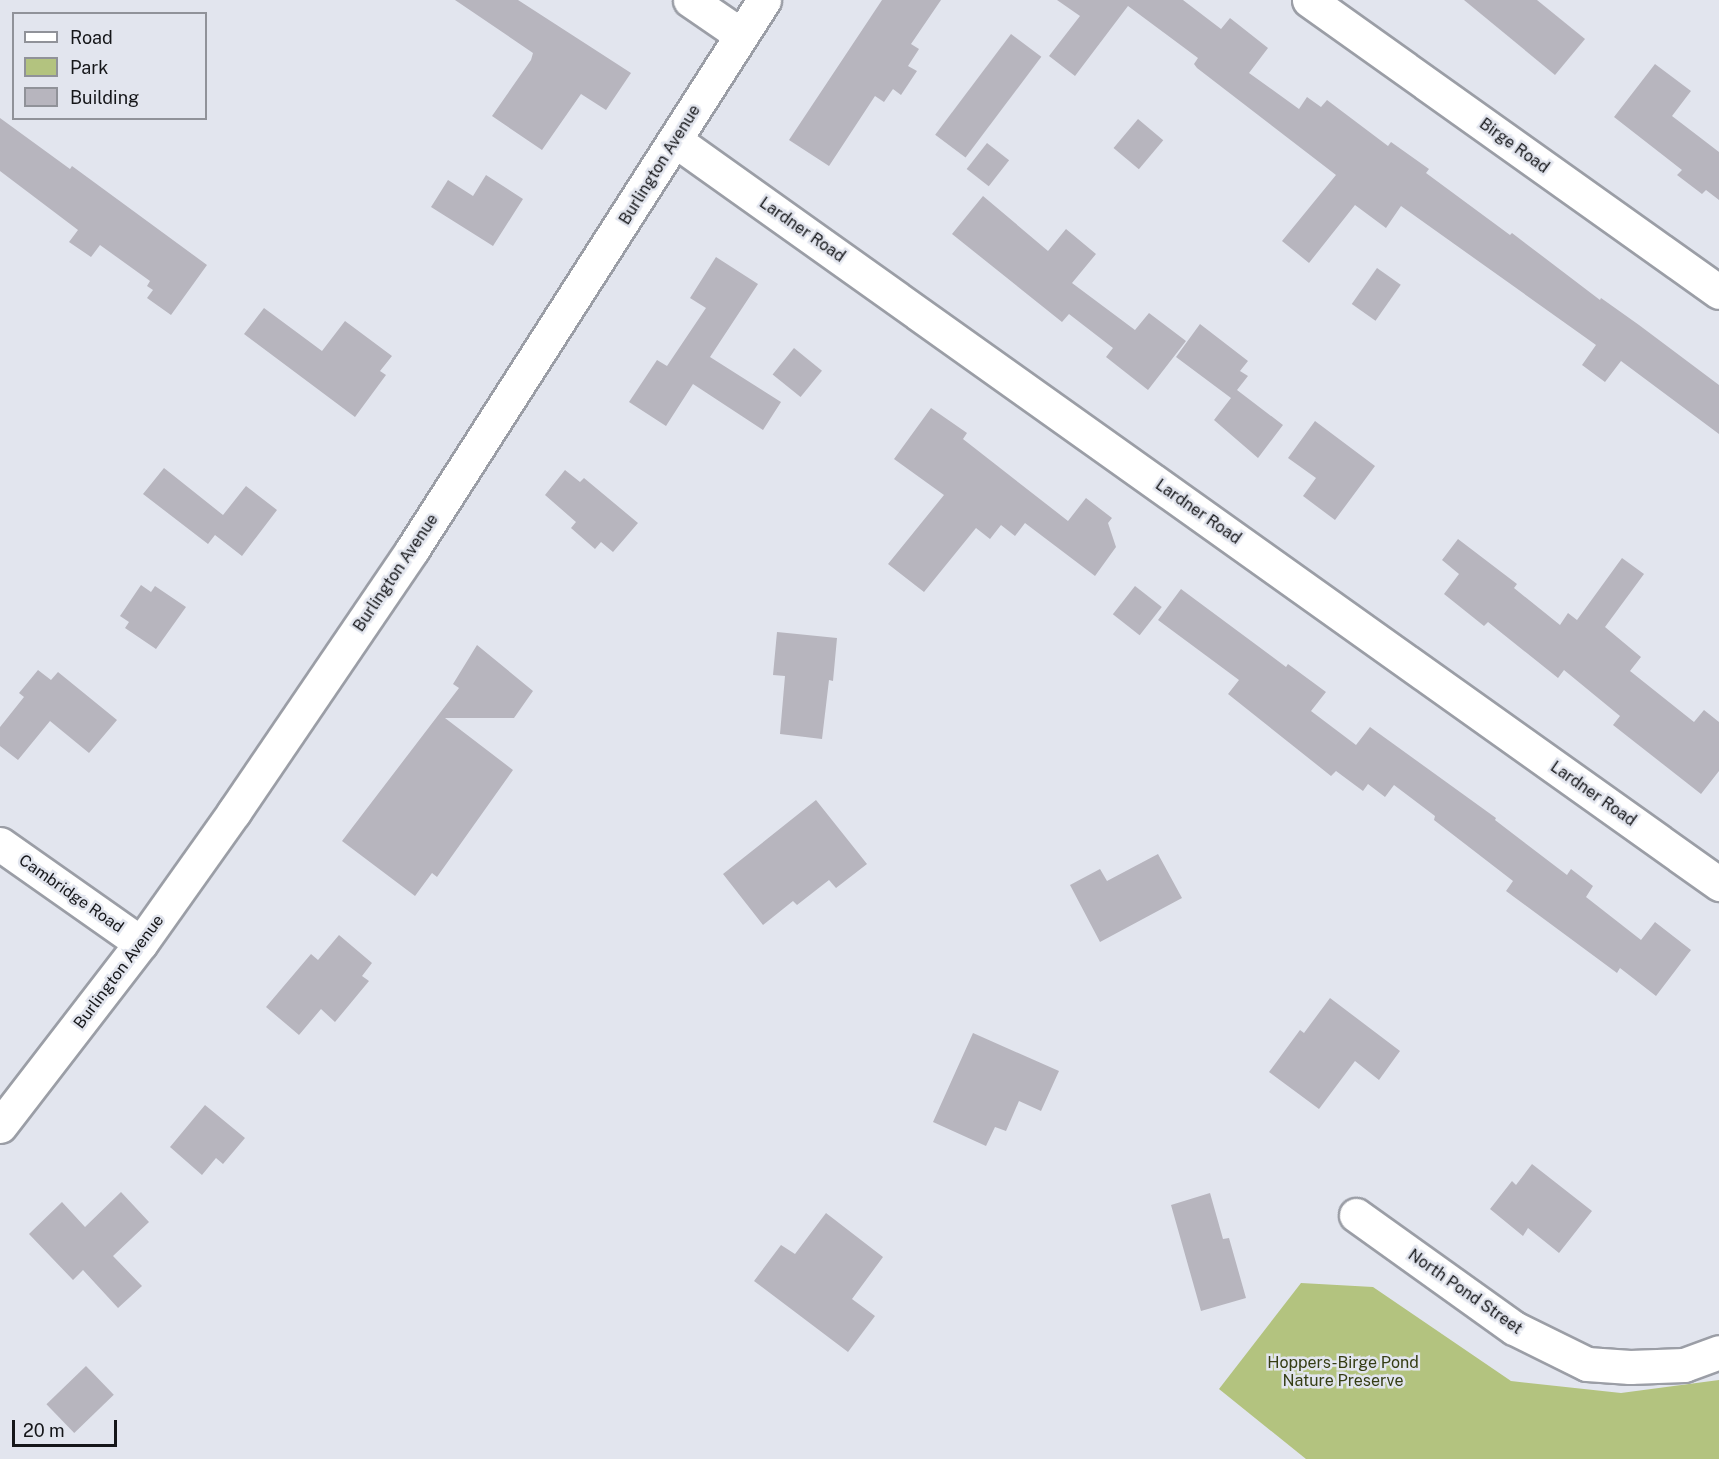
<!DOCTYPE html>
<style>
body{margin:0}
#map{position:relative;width:1719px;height:1459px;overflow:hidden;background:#e2e5ee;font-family:"Public Sans",sans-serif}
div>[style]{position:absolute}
.green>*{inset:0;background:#b3c37f}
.building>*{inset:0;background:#b7b5be;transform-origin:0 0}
.roads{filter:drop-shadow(2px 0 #9b9ea6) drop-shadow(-2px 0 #9b9ea6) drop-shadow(0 2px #9b9ea6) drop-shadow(0 -2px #9b9ea6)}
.minor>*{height:33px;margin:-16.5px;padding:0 16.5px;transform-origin:16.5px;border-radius:16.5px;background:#fff}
.secondary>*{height:33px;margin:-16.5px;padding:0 16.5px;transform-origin:16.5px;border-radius:16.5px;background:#fff}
span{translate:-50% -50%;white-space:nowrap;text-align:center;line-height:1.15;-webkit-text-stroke:5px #e2e5ee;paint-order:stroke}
.street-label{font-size:16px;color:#151619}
.park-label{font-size:16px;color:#353d14}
.legend{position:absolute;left:12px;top:12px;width:195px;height:108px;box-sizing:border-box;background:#e2e5ee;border:2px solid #909299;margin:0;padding:8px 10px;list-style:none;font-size:18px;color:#151619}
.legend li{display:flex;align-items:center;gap:12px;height:30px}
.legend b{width:30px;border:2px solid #909299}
.scale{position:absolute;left:12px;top:1420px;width:105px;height:27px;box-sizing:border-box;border:3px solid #151619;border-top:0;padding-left:8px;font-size:18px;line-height:21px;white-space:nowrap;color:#151619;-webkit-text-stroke:4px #e2e5ee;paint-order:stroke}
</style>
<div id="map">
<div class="green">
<i style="clip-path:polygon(1301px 1283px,1373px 1287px,1511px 1381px,1621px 1393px,1719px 1380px,1719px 1459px,1306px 1459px,1219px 1389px)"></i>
</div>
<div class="building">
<i style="clip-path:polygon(455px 0,518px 0,631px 73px,606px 110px,581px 94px,542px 150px,492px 116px,531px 60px,533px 53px)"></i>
<i style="clip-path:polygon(882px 0,941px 0,911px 44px,919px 49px,908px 66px,917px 71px,901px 95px,893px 89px,884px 102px,875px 96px,829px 166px,789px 140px)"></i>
<i style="clip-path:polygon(1057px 0,1183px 0,1221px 29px,1230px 18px,1268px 48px,1249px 73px,1299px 109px,1307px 97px,1321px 107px,1327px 100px,1388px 146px,1391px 142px,1429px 169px,1426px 173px,1510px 235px,1512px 233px,1600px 300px,1601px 298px,1639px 325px,1719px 385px,1719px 434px,1621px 361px,1605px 382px,1582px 365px,1596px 345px,1401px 206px,1386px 228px,1355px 205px,1309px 263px,1282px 241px,1336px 175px,1197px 68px,1194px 64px,1198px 58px,1128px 6px,1075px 76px,1049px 56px,1080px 16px)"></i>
<i style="clip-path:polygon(1464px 0,1537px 0,1585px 39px,1555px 75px)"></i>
<i style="left:1011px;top:34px;width:38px;height:126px;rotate:37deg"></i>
<i style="clip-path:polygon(1655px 64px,1691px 91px,1672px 116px,1719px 152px,1719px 200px,1706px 190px,1702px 194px,1677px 175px,1682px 170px,1614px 117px)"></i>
<i style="clip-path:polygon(0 118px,70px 169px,72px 166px,207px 265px,171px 315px,147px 298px,153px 290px,147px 286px,150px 281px,100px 245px,91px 257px,69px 242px,78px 230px,0 171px)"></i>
<i style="left:1138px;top:119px;width:33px;height:38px;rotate:40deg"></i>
<i style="left:987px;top:143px;width:28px;height:33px;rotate:38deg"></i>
<i style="clip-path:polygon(486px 175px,523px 199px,493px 246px,431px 207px,448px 180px,473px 196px)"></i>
<i style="clip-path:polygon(983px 196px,1048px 251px,1066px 229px,1096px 254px,1072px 283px,1135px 330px,1149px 313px,1186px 341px,1148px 390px,1106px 357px,1113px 348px,1069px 314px,1062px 322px,952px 234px)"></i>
<i style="clip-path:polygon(716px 257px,758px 284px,710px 357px,781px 402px,763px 430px,693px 384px,666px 426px,629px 402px,657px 360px,667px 366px,706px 308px,690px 298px)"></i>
<i style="left:1377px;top:268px;width:29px;height:44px;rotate:35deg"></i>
<i style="clip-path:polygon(264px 308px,322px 351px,345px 321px,392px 356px,380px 371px,386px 375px,355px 417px,244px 334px)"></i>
<i style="clip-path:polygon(1200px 324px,1248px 361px,1240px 371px,1248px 376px,1237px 390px,1283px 425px,1258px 458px,1214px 420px,1231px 398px,1176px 357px)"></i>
<i style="left:794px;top:348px;width:36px;height:34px;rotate:39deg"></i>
<i style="clip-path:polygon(931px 408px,967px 433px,963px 439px,1068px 521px,1086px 498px,1112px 518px,1108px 523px,1116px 547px,1095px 576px,1025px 523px,1015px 536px,1001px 525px,990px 539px,976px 528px,924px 592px,888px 564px,944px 495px,894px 459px)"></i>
<i style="clip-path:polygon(1315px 421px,1375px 466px,1335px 520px,1303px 496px,1316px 478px,1288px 458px)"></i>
<i style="clip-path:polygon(164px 468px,223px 515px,246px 486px,277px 510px,242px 556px,215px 535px,208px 544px,143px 494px)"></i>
<i style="clip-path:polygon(565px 470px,580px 482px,584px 478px,638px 523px,613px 552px,601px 542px,595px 549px,571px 528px,576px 522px,545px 495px)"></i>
<i style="clip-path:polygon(1458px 539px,1517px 584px,1514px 588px,1560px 625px,1568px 613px,1577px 620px,1622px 558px,1644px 574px,1605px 627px,1641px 657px,1630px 671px,1694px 722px,1704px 710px,1719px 722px,1719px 771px,1701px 794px,1613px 725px,1620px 716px,1564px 670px,1558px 678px,1488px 622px,1484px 626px,1444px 594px,1459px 574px,1442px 560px)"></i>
<i style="clip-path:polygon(141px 585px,151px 592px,155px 586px,186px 607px,156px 649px,125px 628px,129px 622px,120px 616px)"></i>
<i style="left:1135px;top:586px;width:34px;height:36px;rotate:38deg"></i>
<i style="clip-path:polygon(1181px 589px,1286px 667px,1288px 664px,1326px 692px,1311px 711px,1356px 745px,1370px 727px,1496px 818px,1495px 820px,1567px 875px,1571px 869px,1593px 886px,1586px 897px,1641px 940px,1655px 922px,1691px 950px,1656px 996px,1620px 968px,1617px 973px,1506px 891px,1513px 881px,1434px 820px,1435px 816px,1394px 785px,1385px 797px,1368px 784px,1363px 791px,1336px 771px,1331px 776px,1228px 694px,1239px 680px,1158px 620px)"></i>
<i style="clip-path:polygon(777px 632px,837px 638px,833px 681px,829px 680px,822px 739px,780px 734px,785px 676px,773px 675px)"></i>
<i style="clip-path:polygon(477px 645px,533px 691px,514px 718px,445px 718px,513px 770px,437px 877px,432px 873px,415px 896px,342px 841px,459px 688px,453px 684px)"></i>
<i style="clip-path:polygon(38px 670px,51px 680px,58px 672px,117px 720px,89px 753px,50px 721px,18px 760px,0 746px,0 727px,24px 697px,19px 693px)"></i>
<i style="clip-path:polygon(816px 800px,867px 864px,836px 888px,829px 880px,797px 905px,793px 901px,763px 925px,723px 874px)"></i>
<i style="clip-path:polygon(1158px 854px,1182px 898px,1100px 942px,1070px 885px,1100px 869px,1107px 881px)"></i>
<i style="clip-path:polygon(339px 935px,372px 963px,362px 976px,369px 981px,335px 1022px,321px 1009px,299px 1035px,266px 1007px,311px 954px,318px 960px)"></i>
<i style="clip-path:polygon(1330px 998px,1400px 1051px,1379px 1080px,1355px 1061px,1319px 1109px,1269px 1072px,1300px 1030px,1304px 1033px)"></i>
<i style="clip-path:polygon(973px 1033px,1059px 1071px,1041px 1111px,1019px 1101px,1006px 1131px,995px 1127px,986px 1146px,933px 1122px)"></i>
<i style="clip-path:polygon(205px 1105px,245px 1138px,223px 1164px,216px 1158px,202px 1175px,170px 1147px)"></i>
<i style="clip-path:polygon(1532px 1164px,1592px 1211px,1559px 1253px,1528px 1228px,1523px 1236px,1490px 1209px,1512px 1181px,1516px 1185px)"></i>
<i style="clip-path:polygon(121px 1192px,149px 1222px,113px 1256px,142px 1286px,118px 1308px,83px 1270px,73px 1280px,29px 1234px,62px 1202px,85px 1227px)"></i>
<i style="clip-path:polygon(1210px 1193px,1223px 1239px,1229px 1238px,1246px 1298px,1201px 1311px,1171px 1205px)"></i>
<i style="clip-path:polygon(826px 1213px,883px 1257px,852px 1299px,875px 1316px,848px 1352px,754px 1281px,781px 1245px,795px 1254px)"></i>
<i style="left:86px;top:1366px;width:40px;height:55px;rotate:46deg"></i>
</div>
<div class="roads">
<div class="minor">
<i style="left:690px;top:0;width:62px;rotate:34.5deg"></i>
<i style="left:1309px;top:0;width:503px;rotate:35.46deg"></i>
<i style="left:676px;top:141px;width:1281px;rotate:35.46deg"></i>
<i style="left:0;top:844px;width:172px;rotate:35.1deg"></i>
<i style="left:1356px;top:1215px;width:194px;rotate:35.6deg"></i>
<i style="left:1514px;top:1328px;width:81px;rotate:26.3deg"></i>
<i style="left:1587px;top:1364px;width:43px;rotate:4deg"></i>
<i style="left:1630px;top:1367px;width:54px;rotate:-2.1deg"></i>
<i style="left:1684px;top:1365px;width:37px;rotate:-20deg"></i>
</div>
<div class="secondary">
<i style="left:0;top:1126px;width:231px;rotate:-52.4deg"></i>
<i style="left:141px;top:943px;width:161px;rotate:-54.6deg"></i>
<i style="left:234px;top:812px;width:317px;rotate:-55.8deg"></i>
<i style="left:412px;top:550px;width:653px;rotate:-57.38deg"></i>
</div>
</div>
<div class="street-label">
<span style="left:1514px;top:146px;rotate:36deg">Birge Road</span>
<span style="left:660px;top:165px;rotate:-58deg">Burlington Avenue</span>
<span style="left:802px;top:230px;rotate:35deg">Lardner Road</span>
<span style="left:1198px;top:512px;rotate:35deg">Lardner Road</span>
<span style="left:396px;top:573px;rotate:-56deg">Burlington Avenue</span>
<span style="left:1593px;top:794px;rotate:35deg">Lardner Road</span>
<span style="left:71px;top:894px;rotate:35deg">Cambridge Road</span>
<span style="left:119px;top:972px;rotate:-53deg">Burlington Avenue</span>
<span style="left:1465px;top:1292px;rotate:35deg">North Pond Street</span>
</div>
<div class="park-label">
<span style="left:1343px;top:1372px">Hoppers-Birge Pond<br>Nature Preserve</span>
</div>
<ul class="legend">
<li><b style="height:8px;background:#fff"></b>Road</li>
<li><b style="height:16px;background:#b3c37f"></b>Park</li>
<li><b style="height:16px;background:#b7b5be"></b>Building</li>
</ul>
<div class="scale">20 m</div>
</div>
